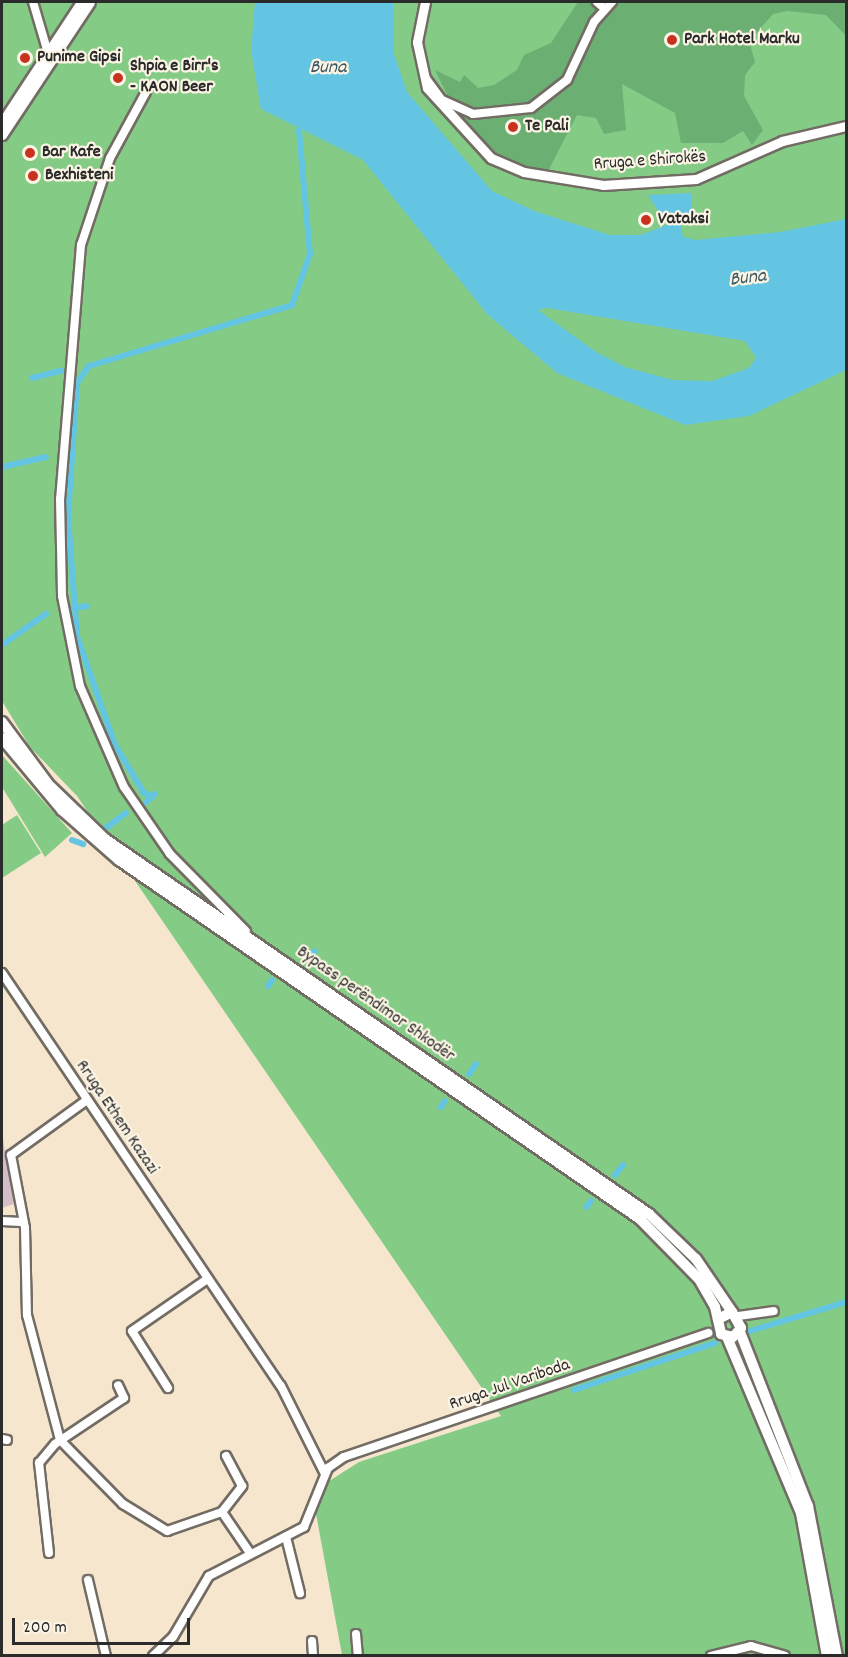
<!DOCTYPE html>
<meta charset="utf-8">
<style>
body{margin:0}
#map{position:relative;width:848px;height:1657px;overflow:hidden;background:#f6e6ce;font-family:Dekko,sans-serif}
div>[style]{position:absolute}
.industrial>*{inset:0;background:#d2bdc8}
.green>*{inset:0;background:#84cb86}
.forest>*{inset:0;background:#6baf73}
.water>*{inset:0;background:#63c5e1}
.canal>*{height:6px;margin:-3px;padding:0 3px;transform-origin:3px;border-radius:3px;background:#63c5e1}
.roads{filter:drop-shadow(2px 0 #726c64) drop-shadow(-2px 0 #726c64) drop-shadow(0 2px #726c64) drop-shadow(0 -2px #726c64)}
.minor>*{height:8px;margin:-4px;padding:0 4px;transform-origin:4px;border-radius:4px;background:#fff}
.major>*{height:9px;margin:-4.5px;padding:0 4.5px;transform-origin:4.5px;border-radius:4.5px;background:#fff}
.highway>*{height:10px;margin:-5px;padding:0 5px;transform-origin:5px;border-radius:5px;background:#fff}
.dots>*{width:16px;height:16px;translate:-50% -50%;box-sizing:border-box;border:3px solid #fcf5e5;border-radius:50%}
span{translate:-50% -50%;white-space:nowrap;text-align:center;line-height:1.15;-webkit-text-stroke:4.5px #fcf5e5;paint-order:stroke}
.poi-label{font-size:18px;color:#2b2b2b;font-weight:700}
.left{translate:0 -50%;text-align:left}
.street-label{font-size:18px;color:#2b2b2b}
.water-label{font-size:20px;color:#3c5962;font-style:italic}
.frame{position:absolute;inset:0;border:3px solid #2b2b2b;pointer-events:none}
.scale{position:absolute;left:12px;top:1618px;width:178px;height:27px;box-sizing:border-box;border:3px solid #2b2b2b;border-top:0;padding-left:8px;font-size:18px;line-height:21px;white-space:nowrap;color:#2b2b2b;-webkit-text-stroke:4px #fcf5e5;paint-order:stroke}
</style>
<div id="map">
<div class="industrial">
<i style="clip-path:polygon(2px 1133px,14px 1204px,2px 1208px)"></i>
</div>
<div class="green">
<i style="clip-path:polygon(2px 2px,846px 2px,846px 1655px,342px 1655px,312px 1492px,359px 1462px,501px 1416px,77px 796px,30px 747px,2px 701px)"></i>
<i style="clip-path:polygon(2px 755px,72px 833px,45px 857px,2px 787px)"></i>
<i style="clip-path:polygon(17px 815px,41px 853px,2px 878px,2px 825px)"></i>
</div>
<div class="forest">
<i style="clip-path:polygon(578px 2px,846px 2px,846px 36px,826px 15px,788px 11px,773px 14px,749px 41px,755px 62px,745px 75px,744px 96px,763px 130px,752px 145px,743px 131px,723px 143px,681px 143px,675px 113px,622px 84px,626px 130px,604px 134px,596px 118px,577px 115px,547px 173px,532px 172px,498px 159px,481px 141px,457px 115px,435px 70px,460px 82px,464px 75px,478px 88px,494px 85px,517px 70px,524px 55px,551px 43px)"></i>
</div>
<div class="water">
<i style="clip-path:polygon(evenodd,255px 2px,393px 2px,394px 54px,407px 92px,492px 191px,534px 211px,610px 235px,640px 235px,667px 225px,648px 195px,692px 193px,691px 212px,681px 226px,683px 237px,696px 240px,780px 232px,846px 219px,846px 370px,749px 416px,685px 425px,557px 373px,488px 315px,363px 160px,261px 109px,251px 50px,255px 2px,547px 308px,745px 341px,756px 358px,749px 368px,712px 381px,673px 380px,625px 367px,596px 352px,538px 310px,547px 308px)"></i>
</div>
<div class="canal">
<i style="left:32px;top:378px;width:30px;rotate:-14deg"></i>
<i style="left:2px;top:467px;width:45px;rotate:-12.8deg"></i>
<i style="left:74px;top:608px;width:13px;rotate:-9deg"></i>
<i style="left:2px;top:645px;width:54px;rotate:-35.2deg"></i>
<i style="left:152px;top:796px;width:9px;rotate:-159deg"></i>
<i style="left:144px;top:793px;width:56px;rotate:-121.1deg"></i>
<i style="left:115px;top:745px;width:115px;rotate:-109.2deg"></i>
<i style="left:77px;top:636px;width:121px;rotate:-94.3deg"></i>
<i style="left:68px;top:515px;width:132px;rotate:-86.1deg"></i>
<i style="left:77px;top:383px;width:21px;rotate:-55deg"></i>
<i style="left:89px;top:366px;width:212px;rotate:-16.7deg"></i>
<i style="left:292px;top:305px;width:54px;rotate:-70.6deg"></i>
<i style="left:310px;top:254px;width:124px;rotate:-95.1deg"></i>
<i style="left:146px;top:802px;width:12px;rotate:-42deg"></i>
<i style="left:106px;top:828px;width:25px;rotate:-37deg"></i>
<i style="left:72px;top:840px;width:12px;rotate:20deg"></i>
<i style="left:305px;top:958px;width:12px;rotate:-35deg"></i>
<i style="left:268px;top:986px;width:7px;rotate:-56deg"></i>
<i style="left:469px;top:1074px;width:12px;rotate:-55deg"></i>
<i style="left:441px;top:1107px;width:7px;rotate:-56deg"></i>
<i style="left:615px;top:1175px;width:13px;rotate:-51deg"></i>
<i style="left:586px;top:1207px;width:8px;rotate:-50deg"></i>
<i style="left:750px;top:1331px;width:100px;rotate:-16.8deg"></i>
<i style="left:574px;top:1390px;width:149px;rotate:-18.4deg"></i>
</div>
<div class="roads">
<div class="minor">
<i style="left:33px;top:2px;width:53px;rotate:73.6deg"></i>
<i style="left:597px;top:2px;width:9px;rotate:41deg"></i>
<i style="left:425px;top:77px;width:29px;rotate:54deg"></i>
<i style="left:442px;top:100px;width:34px;rotate:24deg"></i>
<i style="left:473px;top:114px;width:58px;rotate:-5.9deg"></i>
<i style="left:531px;top:108px;width:46px;rotate:-37.9deg"></i>
<i style="left:567px;top:80px;width:64px;rotate:-65deg"></i>
<i style="left:594px;top:22px;width:27px;rotate:-48deg"></i>
<i style="left:146px;top:92px;width:75px;rotate:118.6deg"></i>
<i style="left:110px;top:158px;width:92px;rotate:108.4deg"></i>
<i style="left:81px;top:245px;width:255px;rotate:94.7deg"></i>
<i style="left:60px;top:499px;width:97px;rotate:88.8deg"></i>
<i style="left:62px;top:596px;width:92px;rotate:78.7deg"></i>
<i style="left:80px;top:686px;width:110px;rotate:66.5deg"></i>
<i style="left:124px;top:787px;width:81px;rotate:55.5deg"></i>
<i style="left:170px;top:854px;width:108px;rotate:45.4deg"></i>
<i style="left:2px;top:973px;width:498px;rotate:56deg"></i>
<i style="left:281px;top:1386px;width:98px;rotate:63.4deg"></i>
<i style="left:87px;top:1100px;width:94px;rotate:144.1deg"></i>
<i style="left:11px;top:1155px;width:74px;rotate:79.1deg"></i>
<i style="left:25px;top:1228px;width:87px;rotate:88.7deg"></i>
<i style="left:27px;top:1315px;width:129px;rotate:75.2deg"></i>
<i style="left:60px;top:1440px;width:90px;rotate:45.5deg"></i>
<i style="left:123px;top:1504px;width:52px;rotate:31.5deg"></i>
<i style="left:167px;top:1531px;width:58px;rotate:-19.1deg"></i>
<i style="left:222px;top:1512px;width:50px;rotate:55.7deg"></i>
<i style="left:2px;top:1221px;width:19px;rotate:3deg"></i>
<i style="left:739px;top:1316px;width:35px;rotate:-8deg"></i>
<i style="left:168px;top:1388px;width:67px;rotate:-122.3deg"></i>
<i style="left:132px;top:1331px;width:90px;rotate:-34.6deg"></i>
<i style="left:2px;top:1439px;width:5px;rotate:11deg"></i>
<i style="left:222px;top:1512px;width:33px;rotate:-52deg"></i>
<i style="left:242px;top:1486px;width:34px;rotate:-118deg"></i>
<i style="left:286px;top:1537px;width:58px;rotate:76deg"></i>
<i style="left:49px;top:1553px;width:91px;rotate:-96.3deg"></i>
<i style="left:39px;top:1463px;width:25px;rotate:-50deg"></i>
<i style="left:55px;top:1444px;width:83px;rotate:-33.7deg"></i>
<i style="left:124px;top:1398px;width:14px;rotate:-115deg"></i>
<i style="left:88px;top:1580px;width:78px;rotate:76.7deg"></i>
<i style="left:356px;top:1634px;width:22px;rotate:85deg"></i>
<i style="left:312px;top:1641px;width:15px;rotate:86deg"></i>
<i style="left:153px;top:1656px;width:28px;rotate:-44deg"></i>
<i style="left:173px;top:1637px;width:71px;rotate:-59.5deg"></i>
<i style="left:209px;top:1576px;width:107px;rotate:-27.3deg"></i>
<i style="left:304px;top:1527px;width:64px;rotate:-67.9deg"></i>
<i style="left:328px;top:1468px;width:19px;rotate:-35deg"></i>
<i style="left:344px;top:1457px;width:385px;rotate:-18.8deg"></i>
<i style="left:711px;top:1656px;width:41px;rotate:-14deg"></i>
<i style="left:751px;top:1646px;width:35px;rotate:16deg"></i>
</div>
<div class="major">
<i style="left:425px;top:2px;width:41px;rotate:101.3deg"></i>
<i style="left:417px;top:42px;width:47px;rotate:77.7deg"></i>
<i style="left:427px;top:88px;width:95px;rotate:47.6deg"></i>
<i style="left:491px;top:158px;width:36px;rotate:23deg"></i>
<i style="left:524px;top:172px;width:80px;rotate:9.3deg"></i>
<i style="left:603px;top:185px;width:93px;rotate:-3.7deg"></i>
<i style="left:696px;top:179px;width:94px;rotate:-23.8deg"></i>
<i style="left:782px;top:141px;width:66px;rotate:-13.2deg"></i>
<i style="left:2px;top:122px;width:144px;rotate:-56.6deg"></i>
<i style="left:2px;top:135px;width:159px;rotate:-56.5deg"></i>
</div>
<div class="highway">
<i style="left:2px;top:722px;width:77px;rotate:53.4deg"></i>
<i style="left:48px;top:784px;width:79px;rotate:44deg"></i>
<i style="left:105px;top:839px;width:661px;rotate:34.58deg"></i>
<i style="left:649px;top:1214px;width:65px;rotate:43.8deg"></i>
<i style="left:696px;top:1259px;width:64px;rotate:55.8deg"></i>
<i style="left:2px;top:738px;width:94px;rotate:50.2deg"></i>
<i style="left:62px;top:810px;width:76px;rotate:41.3deg"></i>
<i style="left:119px;top:860px;width:633px;rotate:34.57deg"></i>
<i style="left:640px;top:1219px;width:84px;rotate:45.5deg"></i>
<i style="left:699px;top:1279px;width:32px;rotate:60deg"></i>
<i style="left:715px;top:1307px;width:28px;rotate:77deg"></i>
<i style="left:721px;top:1334px;width:12px;rotate:14deg"></i>
<i style="left:733px;top:1337px;width:12px;rotate:-48deg"></i>
<i style="left:741px;top:1328px;width:18px;rotate:-119deg"></i>
<i style="left:732px;top:1312px;width:16px;rotate:153deg"></i>
<i style="left:740px;top:1332px;width:187px;rotate:68.7deg"></i>
<i style="left:808px;top:1506px;width:153px;rotate:79.1deg"></i>
<i style="left:727px;top:1337px;width:191px;rotate:67.2deg"></i>
<i style="left:801px;top:1513px;width:145px;rotate:79.7deg"></i>
</div>
</div>
<div class="dots">
<i style="left:672px;top:40px;background:#c8321e"></i>
<i style="left:25px;top:58px;background:#c8321e"></i>
<i style="left:118px;top:78px;background:#c8321e"></i>
<i style="left:513px;top:127px;background:#c8321e"></i>
<i style="left:30px;top:153px;background:#c8321e"></i>
<i style="left:33px;top:176px;background:#c8321e"></i>
<i style="left:646px;top:220px;background:#c8321e"></i>
</div>
<div class="poi-label">
<span class="left" style="left:684px;top:40px">Park Hotel Marku</span>
<span class="left" style="left:37px;top:58px">Punime Gipsi</span>
<span class="left" style="left:130px;top:78px">Shpia e Birr's<br>- KAON Beer</span>
<span class="left" style="left:525px;top:127px">Te Pali</span>
<span class="left" style="left:42px;top:153px">Bar Kafe</span>
<span class="left" style="left:45px;top:176px">Bexhisteni</span>
<span class="left" style="left:658px;top:220px">Vataksi</span>
</div>
<div class="street-label">
<span style="left:650px;top:162px;rotate:-4deg">Rruga e Shirokës</span>
<span style="left:375px;top:1005px;rotate:35deg">Bypass perëndimor Shkodër</span>
<span style="left:116px;top:1118px;rotate:56deg">Rruga Ethem Kazazi</span>
<span style="left:510px;top:1386px;rotate:-19deg">Rruga Jul Variboda</span>
</div>
<div class="water-label">
<span style="left:328px;top:68px">Buna</span>
<span style="left:748px;top:279px;rotate:-7deg">Buna</span>
</div>
<div class="frame"></div>
<div class="scale">200 m</div>
</div>
